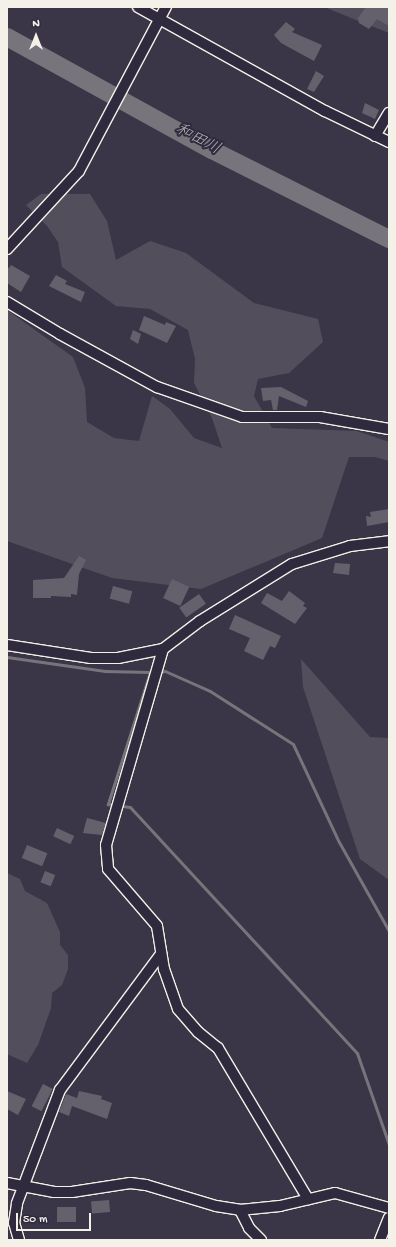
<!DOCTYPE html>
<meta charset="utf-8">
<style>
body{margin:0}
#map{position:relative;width:396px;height:1247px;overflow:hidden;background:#3b3647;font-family:"Gochi Hand","Klee One",sans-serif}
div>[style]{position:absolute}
.green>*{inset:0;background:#534e5c}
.stream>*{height:3px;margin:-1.5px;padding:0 1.5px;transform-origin:1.5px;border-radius:1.5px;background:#78747b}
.river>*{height:18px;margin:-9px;padding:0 9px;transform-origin:9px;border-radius:9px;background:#78747b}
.building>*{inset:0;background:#65616c;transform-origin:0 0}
.roads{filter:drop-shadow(1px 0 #f4f1e8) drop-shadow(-1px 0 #f4f1e8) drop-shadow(0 1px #f4f1e8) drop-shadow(0 -1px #f4f1e8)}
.minor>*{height:10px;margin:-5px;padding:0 5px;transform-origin:5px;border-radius:5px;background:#2f2a3d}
span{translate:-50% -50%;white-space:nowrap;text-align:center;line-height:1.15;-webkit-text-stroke:4px #2f2a3d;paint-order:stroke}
.water-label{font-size:16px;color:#b6b2b2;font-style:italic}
.frame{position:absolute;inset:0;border:8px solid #f4f1e8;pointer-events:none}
.north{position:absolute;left:16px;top:16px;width:40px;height:40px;-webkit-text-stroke:3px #2f2a3d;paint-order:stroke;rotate:0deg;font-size:11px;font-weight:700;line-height:16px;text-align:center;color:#f4f1e8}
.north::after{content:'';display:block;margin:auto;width:14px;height:18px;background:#f4f1e8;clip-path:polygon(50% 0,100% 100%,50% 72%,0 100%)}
.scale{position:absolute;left:16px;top:1213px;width:75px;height:18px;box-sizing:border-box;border:2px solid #f4f1e8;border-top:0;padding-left:5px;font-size:12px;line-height:14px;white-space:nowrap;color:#f4f1e8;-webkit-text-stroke:3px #2f2a3d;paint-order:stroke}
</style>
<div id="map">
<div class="green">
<i style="clip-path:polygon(324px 7px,389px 7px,389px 33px,361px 22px)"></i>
<i style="clip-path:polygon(41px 194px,90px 194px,107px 221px,116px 260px,150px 241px,186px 253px,254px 303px,318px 319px,323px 342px,289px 373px,258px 379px,254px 396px,272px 428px,357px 431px,389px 442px,389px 461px,375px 457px,349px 457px,322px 538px,201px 589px,112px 578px,7px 541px,7px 310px,73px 357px,85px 388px,87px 422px,114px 438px,139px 441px,152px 396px,170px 409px,194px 438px,222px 448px,212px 418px,194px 383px,195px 359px,188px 330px,150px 309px,116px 306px,62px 267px,58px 242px,47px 226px,26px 205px)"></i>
<i style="clip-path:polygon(301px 659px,370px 737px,389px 738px,389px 880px,360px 859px,303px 687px)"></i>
<i style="clip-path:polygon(7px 873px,20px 879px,25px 891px,47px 903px,60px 932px,60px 945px,68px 955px,68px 969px,62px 985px,52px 993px,51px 1008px,38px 1045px,27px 1063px,7px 1054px)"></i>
</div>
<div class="stream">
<i style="left:7px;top:657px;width:99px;rotate:8.1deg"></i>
<i style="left:105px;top:671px;width:45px;rotate:1.3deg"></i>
<i style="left:150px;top:672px;width:139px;rotate:107.7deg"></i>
<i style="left:108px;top:804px;width:22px;rotate:8deg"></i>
<i style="left:130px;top:807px;width:335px;rotate:47.3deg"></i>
<i style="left:357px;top:1053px;width:97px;rotate:70.8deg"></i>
<i style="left:158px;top:672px;width:7px;rotate:-8deg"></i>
<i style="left:165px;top:671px;width:49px;rotate:24deg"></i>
<i style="left:210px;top:691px;width:98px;rotate:32.6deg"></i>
<i style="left:293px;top:744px;width:108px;rotate:64.9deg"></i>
<i style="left:339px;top:842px;width:102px;rotate:60.7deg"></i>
</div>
<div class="river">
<i style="left:7px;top:37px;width:234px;rotate:28.9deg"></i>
<i style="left:212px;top:150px;width:198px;rotate:26.7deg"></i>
</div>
<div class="building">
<i style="clip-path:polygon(366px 7px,389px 7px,389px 26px,377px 19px,369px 29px,359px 23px,358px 18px)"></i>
<i style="clip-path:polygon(286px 22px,295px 29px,292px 32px,322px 45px,314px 61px,281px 43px,274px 35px)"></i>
<i style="clip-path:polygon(316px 71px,324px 76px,314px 92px,307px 89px)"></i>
<i style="clip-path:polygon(365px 103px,379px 110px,375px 119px,362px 113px)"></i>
<i style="clip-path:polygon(11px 265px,30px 276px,21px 292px,7px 283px,7px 267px,9px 268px)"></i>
<i style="clip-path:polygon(56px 275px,67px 281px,65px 284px,85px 292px,81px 302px,49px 286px)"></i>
<i style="clip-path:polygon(144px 316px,165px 325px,166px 322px,176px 326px,167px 343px,139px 330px)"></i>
<i style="clip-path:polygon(133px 330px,141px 334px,138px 344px,130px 339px)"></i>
<i style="clip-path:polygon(281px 387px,308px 401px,306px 407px,279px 396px,277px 410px,273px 410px,271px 400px,263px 401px,261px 388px)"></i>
<i style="clip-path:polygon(389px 509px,389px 522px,367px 526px,366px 516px,371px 517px,370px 512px)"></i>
<i style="clip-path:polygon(79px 556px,86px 560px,79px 574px,77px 595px,71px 594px,71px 597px,51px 596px,51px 598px,33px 598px,33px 580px,64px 578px)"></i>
<i style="clip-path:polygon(335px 563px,350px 564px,349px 575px,333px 573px)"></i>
<i style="left:172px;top:579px;width:19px;height:21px;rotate:25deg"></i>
<i style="left:113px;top:586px;width:20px;height:13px;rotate:15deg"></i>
<i style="clip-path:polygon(289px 591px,305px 603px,303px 606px,307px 608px,295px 624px,261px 603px,267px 593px,282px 601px)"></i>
<i style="left:199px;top:594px;width:12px;height:24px;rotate:55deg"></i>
<i style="clip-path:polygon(235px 615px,281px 636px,275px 648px,270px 646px,263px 660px,244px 651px,250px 638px,229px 629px)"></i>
<i style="clip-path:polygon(87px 818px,106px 823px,102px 835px,83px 833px)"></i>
<i style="left:57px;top:828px;width:19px;height:9px;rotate:25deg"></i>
<i style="left:27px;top:845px;width:22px;height:14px;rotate:22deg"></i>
<i style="left:45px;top:871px;width:11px;height:12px;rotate:22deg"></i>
<i style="left:43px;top:1084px;width:11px;height:25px;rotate:27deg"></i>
<i style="clip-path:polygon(7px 1091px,26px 1099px,18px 1115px,7px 1109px)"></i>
<i style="clip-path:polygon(79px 1091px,102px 1096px,101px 1099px,112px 1103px,107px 1119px,72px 1106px,69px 1116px,59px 1112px,66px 1094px,77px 1098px)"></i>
<i style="left:109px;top:1200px;width:12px;height:18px;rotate:85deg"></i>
<i style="left:57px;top:1207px;width:19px;height:15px"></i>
</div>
<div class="roads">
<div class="minor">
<i style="left:138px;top:7px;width:214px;rotate:29.1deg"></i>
<i style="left:325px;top:111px;width:71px;rotate:25.8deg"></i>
<i style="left:375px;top:136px;width:27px;rotate:-59deg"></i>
<i style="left:7px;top:249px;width:106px;rotate:-47.3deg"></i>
<i style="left:79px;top:171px;width:186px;rotate:-62.1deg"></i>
<i style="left:7px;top:302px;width:62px;rotate:31.1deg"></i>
<i style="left:60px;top:334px;width:111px;rotate:28.7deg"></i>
<i style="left:157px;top:387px;width:90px;rotate:19.4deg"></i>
<i style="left:242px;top:417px;width:78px"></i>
<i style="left:320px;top:417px;width:70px;rotate:9.9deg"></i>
<i style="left:7px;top:645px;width:85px;rotate:8.8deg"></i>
<i style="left:91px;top:658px;width:27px"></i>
<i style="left:118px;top:658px;width:46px;rotate:-11.3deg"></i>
<i style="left:163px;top:649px;width:46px;rotate:-37.1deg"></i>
<i style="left:200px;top:621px;width:108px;rotate:-31.8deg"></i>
<i style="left:292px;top:564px;width:61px;rotate:-17.2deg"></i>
<i style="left:350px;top:546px;width:39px;rotate:-7deg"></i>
<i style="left:163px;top:649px;width:204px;rotate:106.2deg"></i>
<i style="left:106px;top:845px;width:24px;rotate:85deg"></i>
<i style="left:108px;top:869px;width:75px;rotate:49.3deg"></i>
<i style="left:157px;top:926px;width:44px;rotate:80.8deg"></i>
<i style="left:164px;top:969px;width:42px;rotate:70.7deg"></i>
<i style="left:178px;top:1009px;width:30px;rotate:49deg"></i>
<i style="left:198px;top:1032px;width:26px;rotate:39deg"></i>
<i style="left:218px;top:1048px;width:176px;rotate:59.2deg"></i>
<i style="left:7px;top:1183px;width:48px;rotate:10.8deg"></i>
<i style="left:54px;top:1192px;width:18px"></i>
<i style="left:72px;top:1192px;width:59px;rotate:-8.8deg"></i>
<i style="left:130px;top:1183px;width:16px;rotate:7deg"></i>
<i style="left:146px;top:1185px;width:73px;rotate:16.7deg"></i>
<i style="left:216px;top:1206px;width:24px;rotate:9deg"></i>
<i style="left:240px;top:1210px;width:40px;rotate:-5.7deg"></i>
<i style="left:280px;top:1206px;width:57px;rotate:-13.3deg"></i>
<i style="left:335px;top:1193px;width:56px;rotate:15.5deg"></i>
<i style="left:240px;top:1210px;width:20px;rotate:63deg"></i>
<i style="left:249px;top:1228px;width:17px;rotate:45deg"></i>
<i style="left:19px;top:1240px;width:18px;rotate:-106deg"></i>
<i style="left:14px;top:1223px;width:20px;rotate:-81deg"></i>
<i style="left:17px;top:1203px;width:121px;rotate:-69.2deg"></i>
<i style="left:60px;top:1090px;width:169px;rotate:-53.4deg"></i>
<i style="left:380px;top:1240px;width:24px;rotate:-68deg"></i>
</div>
</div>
<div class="water-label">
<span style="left:197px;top:141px;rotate:28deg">和田川</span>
</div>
<div class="frame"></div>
<div class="north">N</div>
<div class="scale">50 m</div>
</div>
